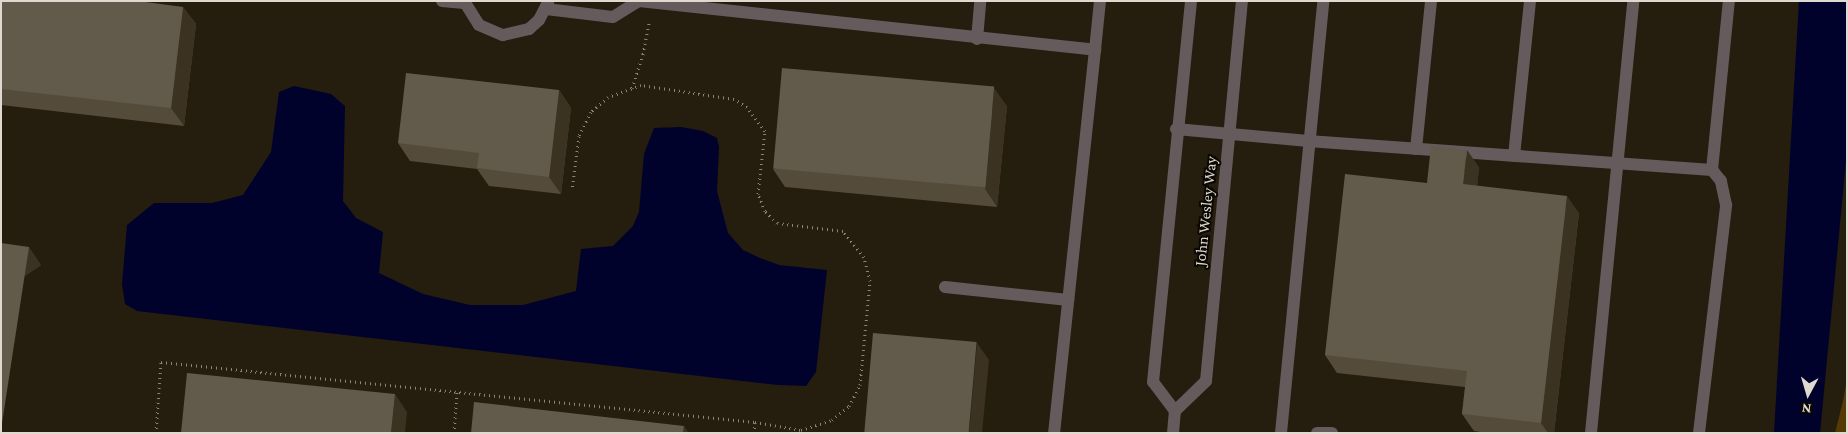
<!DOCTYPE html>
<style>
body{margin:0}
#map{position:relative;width:1848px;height:434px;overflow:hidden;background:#251d0e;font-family:"Crimson Pro",serif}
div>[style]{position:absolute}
.green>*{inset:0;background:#543b06}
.water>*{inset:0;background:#00022c}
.path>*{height:3px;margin-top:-1.5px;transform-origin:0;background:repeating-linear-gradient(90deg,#8a8377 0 1px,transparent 0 5px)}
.lane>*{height:12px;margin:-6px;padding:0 6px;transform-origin:6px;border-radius:6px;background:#655b5d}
.wall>*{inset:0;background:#544b3b}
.shaded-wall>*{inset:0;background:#3b3222;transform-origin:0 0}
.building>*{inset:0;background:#625a4b;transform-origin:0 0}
span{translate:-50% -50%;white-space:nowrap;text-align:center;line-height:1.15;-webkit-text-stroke:4px #0b0803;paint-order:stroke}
.street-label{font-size:16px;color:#dfdad0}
.frame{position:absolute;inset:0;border:2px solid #dfdad0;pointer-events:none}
.north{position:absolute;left:1783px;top:369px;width:50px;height:50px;-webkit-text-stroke:4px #0b0803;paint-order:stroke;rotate:186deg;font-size:14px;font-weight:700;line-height:20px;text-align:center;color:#dfdad0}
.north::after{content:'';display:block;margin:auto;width:18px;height:22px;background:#dfdad0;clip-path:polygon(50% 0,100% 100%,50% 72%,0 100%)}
</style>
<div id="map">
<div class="green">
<i style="clip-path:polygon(1847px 379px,1847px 433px,1835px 433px,1843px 401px)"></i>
</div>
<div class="water">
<i style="clip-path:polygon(1799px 1px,1847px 1px,1847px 150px,1820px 433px,1774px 433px)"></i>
<i style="clip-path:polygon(294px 86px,331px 94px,345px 106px,343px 201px,356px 218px,383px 232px,379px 273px,423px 294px,470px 305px,523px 305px,576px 291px,581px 249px,613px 246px,633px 226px,639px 212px,644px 154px,654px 128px,681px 127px,703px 131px,717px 138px,719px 147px,717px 191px,728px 233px,743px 250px,760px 258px,779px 265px,827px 270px,816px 372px,806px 386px,778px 385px,137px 311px,125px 304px,122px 284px,127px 225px,154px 203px,212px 203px,243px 195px,271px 152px,279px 92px)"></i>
</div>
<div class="path">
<i style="left:632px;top:88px;width:36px;rotate:-72deg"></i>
<i style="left:643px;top:54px;width:33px;rotate:-79deg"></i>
<i style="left:156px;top:433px;width:71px;rotate:-86deg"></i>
<i style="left:161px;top:362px;width:597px;rotate:5.77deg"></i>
<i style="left:755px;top:422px;width:47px;rotate:9.9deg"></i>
<i style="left:801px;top:430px;width:33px;rotate:-18deg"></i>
<i style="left:832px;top:420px;width:22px;rotate:-39deg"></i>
<i style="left:849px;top:406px;width:24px;rotate:-62deg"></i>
<i style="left:860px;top:385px;width:104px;rotate:-84.5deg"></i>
<i style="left:870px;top:281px;width:25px;rotate:-104deg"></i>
<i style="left:864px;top:257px;width:33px;rotate:-129deg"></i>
<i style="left:843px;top:231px;width:66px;rotate:-173.1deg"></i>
<i style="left:777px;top:223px;width:17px;rotate:-135deg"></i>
<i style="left:765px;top:211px;width:18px;rotate:-112deg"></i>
<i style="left:758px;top:194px;width:63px;rotate:-83.7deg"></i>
<i style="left:765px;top:131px;width:30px;rotate:-127deg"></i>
<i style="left:747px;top:107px;width:15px;rotate:-148deg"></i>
<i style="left:734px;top:99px;width:94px;rotate:-171.4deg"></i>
<i style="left:641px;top:85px;width:35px;rotate:160deg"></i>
<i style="left:608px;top:97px;width:23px;rotate:139deg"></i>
<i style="left:591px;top:112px;width:27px;rotate:117deg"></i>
<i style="left:579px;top:136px;width:54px;rotate:97.4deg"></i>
<i style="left:454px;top:433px;width:41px;rotate:-85.8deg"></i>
<i style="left:754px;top:433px;width:11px;rotate:-85deg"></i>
</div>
<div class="lane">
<i style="left:442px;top:1px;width:22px;rotate:5deg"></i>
<i style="left:464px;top:1px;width:28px;rotate:58deg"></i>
<i style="left:479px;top:25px;width:26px;rotate:23deg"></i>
<i style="left:503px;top:35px;width:27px;rotate:-13deg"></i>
<i style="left:529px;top:29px;width:13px;rotate:-42deg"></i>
<i style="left:539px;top:20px;width:20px;rotate:-63deg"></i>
<i style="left:546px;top:9px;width:67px;rotate:6.8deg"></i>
<i style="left:613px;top:17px;width:31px;rotate:-32deg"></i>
<i style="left:639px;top:1px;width:459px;rotate:6.1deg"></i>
<i style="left:1095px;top:50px;width:385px;rotate:96.1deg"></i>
<i style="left:977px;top:39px;width:38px;rotate:-85deg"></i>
<i style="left:1095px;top:50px;width:49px;rotate:-84.2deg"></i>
<i style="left:1176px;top:129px;width:133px;rotate:5.2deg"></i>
<i style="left:1308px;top:141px;width:405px;rotate:4.1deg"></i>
<i style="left:1416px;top:149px;width:149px;rotate:-84.2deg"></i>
<i style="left:1514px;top:156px;width:156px;rotate:-84.1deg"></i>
<i style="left:945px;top:287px;width:124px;rotate:6deg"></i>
<i style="left:1175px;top:411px;width:36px;rotate:-127deg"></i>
<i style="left:1153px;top:382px;width:383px;rotate:-84.3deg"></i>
<i style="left:1173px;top:433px;width:22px;rotate:-85deg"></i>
<i style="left:1175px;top:411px;width:43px;rotate:-44.1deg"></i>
<i style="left:1206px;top:381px;width:382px;rotate:-84.6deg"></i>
<i style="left:1281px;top:433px;width:434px;rotate:-84.4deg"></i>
<i style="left:1317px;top:433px;width:15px"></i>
<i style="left:1591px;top:433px;width:434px;rotate:-84.4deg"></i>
<i style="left:1699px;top:433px;width:230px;rotate:-83.2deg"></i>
<i style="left:1726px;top:205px;width:25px;rotate:-102deg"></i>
<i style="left:1721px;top:181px;width:14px;rotate:-129deg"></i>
<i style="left:1712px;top:170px;width:170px;rotate:-84.3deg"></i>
</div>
<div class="wall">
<i style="clip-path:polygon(1px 1px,183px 7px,196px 24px,184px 126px,1px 105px)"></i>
<i style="clip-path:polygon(559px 90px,571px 108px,561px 194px,489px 186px,477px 169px,410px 161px,398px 143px)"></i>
<i style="clip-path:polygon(1007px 106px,997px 207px,785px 187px,773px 169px)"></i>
<i style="clip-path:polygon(1479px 167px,1477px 186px,1579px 213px,1554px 433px,1487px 433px,1474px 431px,1462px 414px,1465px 387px,1337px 373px,1325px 355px,1427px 183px)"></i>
</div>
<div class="shaded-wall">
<i style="clip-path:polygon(183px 7px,196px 24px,184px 126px,171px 108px)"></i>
<i style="clip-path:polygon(994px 88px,1007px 106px,997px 207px,985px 189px)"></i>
<i style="clip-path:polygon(559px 90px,571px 108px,561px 194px,549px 177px)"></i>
<i style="clip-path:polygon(1467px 150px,1479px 167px,1476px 202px,1463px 184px)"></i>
<i style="clip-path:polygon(1567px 196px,1579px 213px,1554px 433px,1548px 433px,1541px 423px)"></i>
<i style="left:29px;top:247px;width:22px;height:188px;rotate:56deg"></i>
<i style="clip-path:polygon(977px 343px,989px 360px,982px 433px,969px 433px)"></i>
<i style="clip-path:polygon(395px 394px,407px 412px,405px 433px,391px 433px)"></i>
<i style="clip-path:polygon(684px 426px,689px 433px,683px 433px)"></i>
</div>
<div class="building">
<i style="clip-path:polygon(1px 1px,138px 1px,183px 7px,171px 108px,1px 89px)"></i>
<i style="left:782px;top:68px;width:213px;height:101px;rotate:5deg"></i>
<i style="clip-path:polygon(406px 73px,559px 90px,549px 177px,477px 168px,479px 153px,398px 143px)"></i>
<i style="clip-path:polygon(1431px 146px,1467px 150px,1463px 184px,1567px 196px,1541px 423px,1462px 414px,1467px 371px,1325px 355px,1345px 174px,1427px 183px)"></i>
<i style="clip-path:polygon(1px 243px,29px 247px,1px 430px)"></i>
<i style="left:873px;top:333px;width:104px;height:100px;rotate:5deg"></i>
<i style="clip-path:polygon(187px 373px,395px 394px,391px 433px,181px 433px)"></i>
<i style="clip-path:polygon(474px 402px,684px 426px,683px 433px,471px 433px)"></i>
</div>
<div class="street-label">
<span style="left:1206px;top:211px;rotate:-84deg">John Wesley Way</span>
</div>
<div class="frame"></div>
<div class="north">N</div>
</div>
